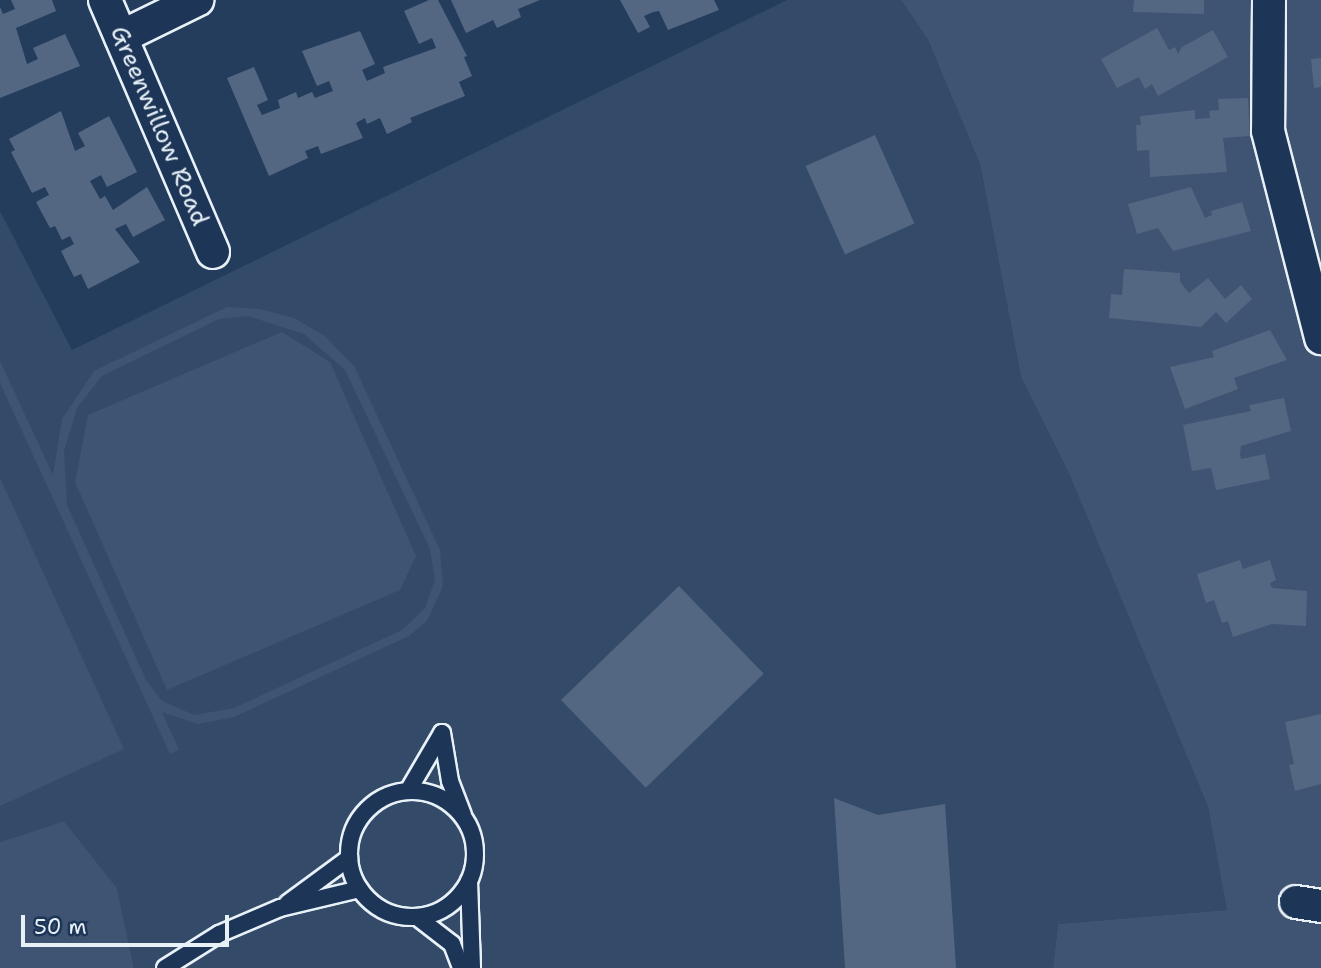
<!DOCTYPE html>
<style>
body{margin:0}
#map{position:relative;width:1321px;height:968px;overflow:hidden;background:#253d5d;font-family:"Shantell Sans",sans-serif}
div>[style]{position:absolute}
.built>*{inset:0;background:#334a68}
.green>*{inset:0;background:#3e5472}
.building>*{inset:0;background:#536782;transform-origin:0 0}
.roads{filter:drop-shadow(2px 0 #e8f1f8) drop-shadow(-2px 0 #e8f1f8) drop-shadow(0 2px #e8f1f8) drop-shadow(0 -2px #e8f1f8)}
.service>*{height:16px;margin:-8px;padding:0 8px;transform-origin:8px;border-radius:8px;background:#1d3557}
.service>.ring{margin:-8px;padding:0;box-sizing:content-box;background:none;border:16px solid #1d3557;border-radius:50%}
.minor>*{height:32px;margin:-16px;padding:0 16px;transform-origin:16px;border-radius:16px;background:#1d3557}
span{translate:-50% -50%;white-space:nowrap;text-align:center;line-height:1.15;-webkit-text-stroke:6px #1d3557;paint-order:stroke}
.street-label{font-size:24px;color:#e8f1f8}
.scale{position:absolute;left:21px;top:915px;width:208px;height:32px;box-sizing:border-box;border:4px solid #e8f1f8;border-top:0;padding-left:9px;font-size:21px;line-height:24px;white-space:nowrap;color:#e8f1f8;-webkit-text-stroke:5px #1d3557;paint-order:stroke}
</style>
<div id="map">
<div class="built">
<i style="clip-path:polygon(787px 0,901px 0,928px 40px,980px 164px,1021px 377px,1070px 476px,1208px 807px,1228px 910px,1058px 924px,1053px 968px,134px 968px,117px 888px,64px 821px,0 842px,0 211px,72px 350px)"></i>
</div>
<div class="green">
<i style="clip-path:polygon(901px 0,1321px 0,1321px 968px,1053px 968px,1058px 924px,1227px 910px,1208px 807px,1070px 476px,1021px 377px,980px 164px,928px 40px)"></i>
<i style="clip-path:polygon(evenodd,227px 307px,260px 309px,294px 318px,325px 336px,354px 366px,440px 550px,443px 586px,427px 621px,409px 636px,234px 717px,198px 724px,162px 712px,179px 750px,170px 754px,0 383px,0 361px,53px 475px,62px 419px,94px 371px,227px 307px,248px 316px,304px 334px,345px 370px,430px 549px,435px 580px,425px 608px,402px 630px,234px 708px,194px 715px,162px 701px,146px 680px,67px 505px,64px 451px,77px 408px,102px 376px,219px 319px,248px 316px)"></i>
<i style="clip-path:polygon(282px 332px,330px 362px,416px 556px,400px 590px,167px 690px,75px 482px,88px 415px)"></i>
<i style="clip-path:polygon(0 478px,124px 749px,0 806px)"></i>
<i style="clip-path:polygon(64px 821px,117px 888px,134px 968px,0 968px,0 842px)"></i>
</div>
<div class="building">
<i style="clip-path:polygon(11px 0,52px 0,56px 11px,16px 28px,27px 64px,38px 59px,33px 48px,65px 34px,80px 66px,0 98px,0 7px,3px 14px,15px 9px)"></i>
<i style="clip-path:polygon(429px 0,438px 0,467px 56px,464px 57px,472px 76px,459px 82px,465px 96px,410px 118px,412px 122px,387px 134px,380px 118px,367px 124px,365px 118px,356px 123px,363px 138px,321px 154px,318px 146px,305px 151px,308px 158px,269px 176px,227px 78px,254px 67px,268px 100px,257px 105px,262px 115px,280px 108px,278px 100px,296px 92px,298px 98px,312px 92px,315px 98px,333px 91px,329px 81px,317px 86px,302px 51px,360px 31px,375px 64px,362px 70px,367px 81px,385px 73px,383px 67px,436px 48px,432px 38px,419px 44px,404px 11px)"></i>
<i style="clip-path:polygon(451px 0,540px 0,518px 9px,521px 17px,497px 28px,493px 20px,466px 33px)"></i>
<i style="clip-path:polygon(620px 0,714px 0,719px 10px,668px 30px,659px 11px,653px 12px,644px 16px,650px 27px,638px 33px)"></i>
<i style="clip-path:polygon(1134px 0,1204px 0,1204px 14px,1133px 12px)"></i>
<i style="clip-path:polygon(1157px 28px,1169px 50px,1175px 47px,1178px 54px,1182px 47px,1213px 30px,1228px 57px,1158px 96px,1152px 84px,1145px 89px,1139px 77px,1117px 88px,1101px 59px)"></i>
<i style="clip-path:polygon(1321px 58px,1321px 87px,1314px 88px,1311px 59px)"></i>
<i style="clip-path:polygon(1248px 98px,1250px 136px,1223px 138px,1227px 172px,1150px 177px,1149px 150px,1137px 151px,1136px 125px,1141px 125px,1140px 116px,1195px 110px,1195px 119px,1210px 118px,1209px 111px,1219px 110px,1218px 99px)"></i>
<i style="clip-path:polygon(61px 111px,75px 151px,85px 146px,78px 133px,109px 116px,137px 172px,107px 187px,101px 175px,90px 181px,100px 199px,105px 196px,113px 210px,147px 187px,165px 220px,133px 237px,126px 224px,115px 229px,140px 262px,88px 289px,81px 274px,74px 277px,61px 251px,74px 244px,70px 236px,62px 240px,55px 226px,50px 228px,36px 202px,49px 195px,45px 187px,32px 193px,11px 152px,15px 150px,9px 139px)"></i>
<i style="left:875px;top:135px;width:97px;height:76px;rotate:66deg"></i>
<i style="clip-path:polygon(1191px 187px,1205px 218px,1212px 215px,1211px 211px,1242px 202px,1251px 231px,1173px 251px,1158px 228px,1137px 234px,1128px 204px)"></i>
<i style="clip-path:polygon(1124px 269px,1180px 273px,1180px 282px,1189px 293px,1208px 278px,1225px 299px,1241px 285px,1252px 299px,1226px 323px,1216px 312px,1201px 327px,1109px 318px,1111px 294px,1122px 295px)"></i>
<i style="clip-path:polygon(1270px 330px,1287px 360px,1234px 378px,1238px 389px,1185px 409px,1170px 367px,1214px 357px,1212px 351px)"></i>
<i style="clip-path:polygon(1284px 398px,1291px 431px,1241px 446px,1240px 454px,1241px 459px,1265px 454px,1270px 479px,1216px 490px,1211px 468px,1192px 471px,1183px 425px,1251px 411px,1249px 405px)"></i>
<i style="clip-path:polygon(1240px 560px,1243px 569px,1270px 560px,1276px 580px,1270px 583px,1272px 588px,1307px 591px,1306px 626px,1272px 624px,1233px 637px,1228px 621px,1222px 623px,1214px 600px,1206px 603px,1197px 574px)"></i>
<i style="left:679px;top:586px;width:122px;height:164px;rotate:46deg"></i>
<i style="clip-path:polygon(1321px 714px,1321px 784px,1295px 791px,1289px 765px,1294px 764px,1285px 722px)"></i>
<i style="clip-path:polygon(834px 798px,878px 815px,945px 804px,956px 968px,845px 968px)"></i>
</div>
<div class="roads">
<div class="service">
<i style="left:442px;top:733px;width:49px;rotate:80.5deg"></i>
<i style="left:450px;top:781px;width:36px;rotate:69deg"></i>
<i style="left:408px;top:791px;width:67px;rotate:-59.6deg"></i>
<i class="ring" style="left:349px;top:791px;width:110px;height:110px"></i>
<i style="left:469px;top:881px;width:87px;rotate:88deg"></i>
<i style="left:288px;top:903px;width:76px;rotate:-36.4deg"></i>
<i style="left:417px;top:917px;width:44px;rotate:37.6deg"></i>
<i style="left:452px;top:944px;width:26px;rotate:69deg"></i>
<i style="left:165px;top:968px;width:64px;rotate:-32.2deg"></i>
<i style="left:219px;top:934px;width:66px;rotate:-23.1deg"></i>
<i style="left:280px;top:908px;width:82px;rotate:-13.4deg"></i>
</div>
<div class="minor">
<i style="left:105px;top:0;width:274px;rotate:66.8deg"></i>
<i style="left:1269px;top:0;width:131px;rotate:90.4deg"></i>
<i style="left:1268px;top:131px;width:214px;rotate:75.6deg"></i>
<i style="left:121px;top:37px;width:85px;rotate:-26deg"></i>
<i style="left:1296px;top:902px;width:25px;rotate:9deg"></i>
</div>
</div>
<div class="street-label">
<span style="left:159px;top:126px;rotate:67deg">Greenwillow Road</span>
</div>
<div class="scale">50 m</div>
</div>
